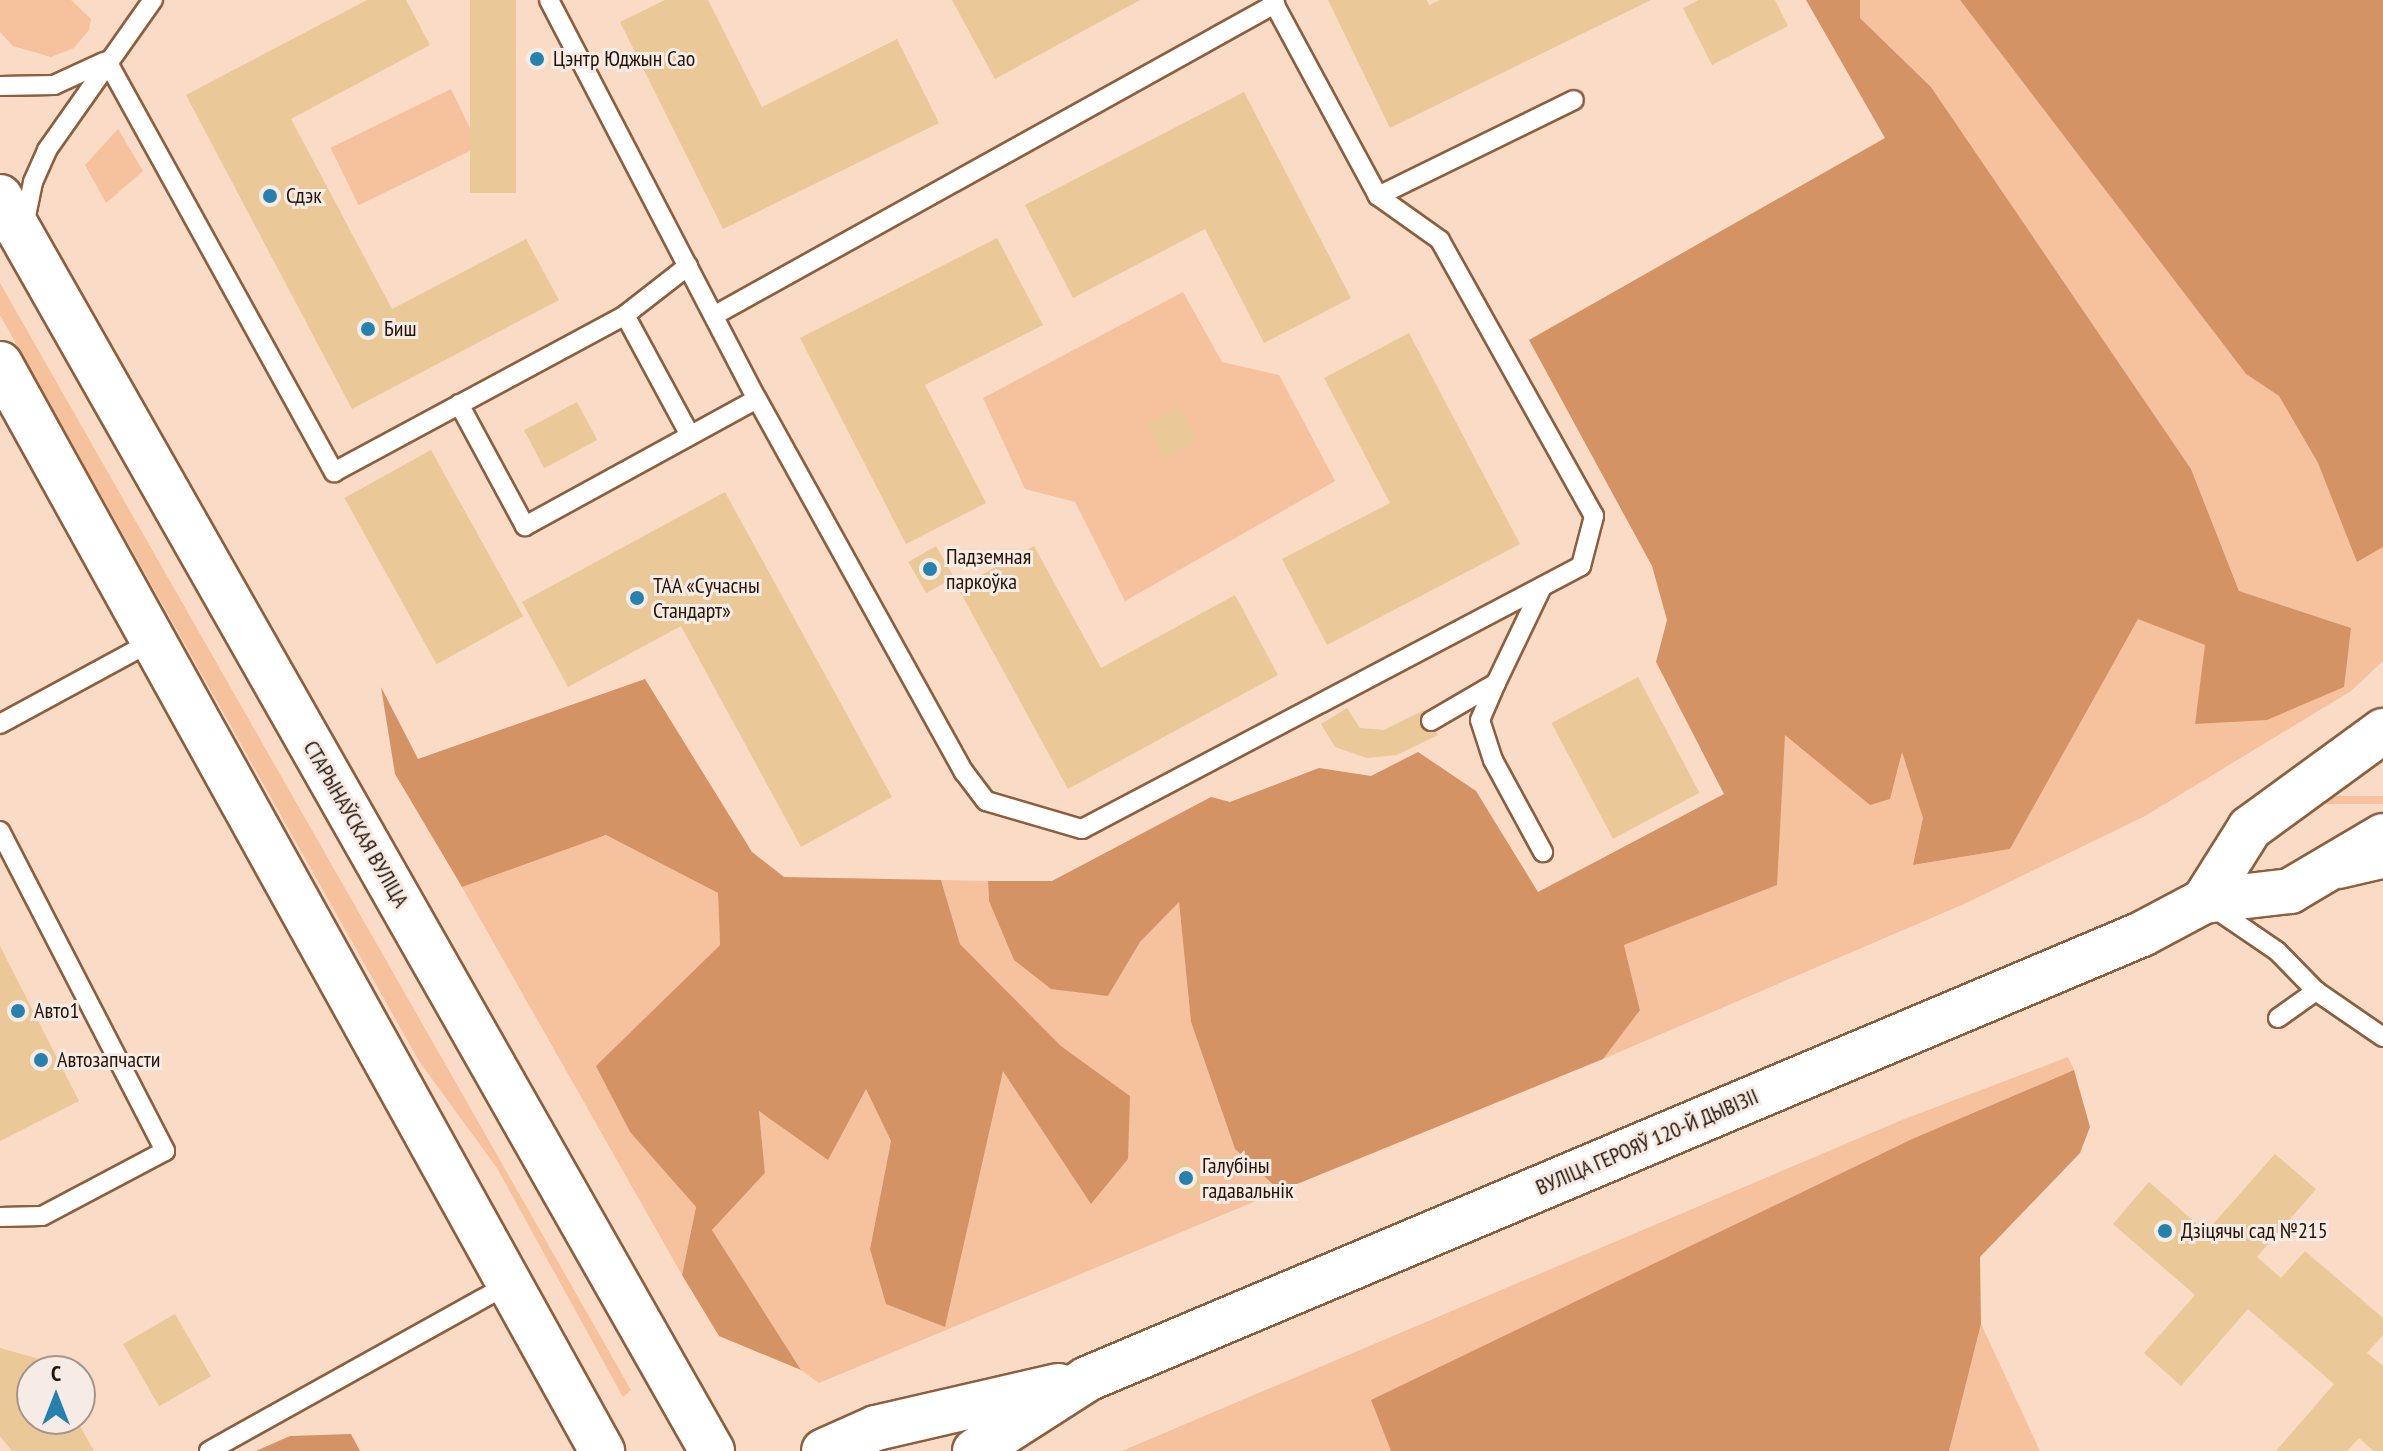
<!DOCTYPE html>
<meta charset="utf-8">
<style>
body{margin:0}
#map{position:relative;width:2383px;height:1451px;overflow:hidden;background:#fadbc6;font-family:"PT Sans Narrow",sans-serif}
div>[style]{position:absolute}
.green>*{inset:0;background:#f6c19d;transform-origin:0 0}
.forest>*{inset:0;background:#d49365}
.building>*{inset:0;background:#ebc897;transform-origin:0 0}
.roads{filter:drop-shadow(2px 0 #8c5f3f) drop-shadow(-2px 0 #8c5f3f) drop-shadow(0 2px #8c5f3f) drop-shadow(0 -2px #8c5f3f)}
.service>*{height:18px;margin:-9px;padding:0 9px;transform-origin:9px;border-radius:9px;background:#fff}
.tertiary>*{height:44px;margin:-22px;padding:0 22px;transform-origin:22px;border-radius:22px;background:#fff}
.secondary>*{height:44px;margin:-22px;padding:0 22px;transform-origin:22px;border-radius:22px;background:#fff}
.dots>*{width:22px;height:22px;translate:-50% -50%;box-sizing:border-box;border:4px solid #f7ece5;border-radius:50%}
span{translate:-50% -50%;white-space:nowrap;text-align:center;line-height:1.15;-webkit-text-stroke:6px #f7ece5;paint-order:stroke}
.poi-label{font-size:22px;color:#251306}
.left{translate:0 -50%;text-align:left}
.street-label{font-size:22px;color:#251306}
.north{position:absolute;left:16px;top:1355px;width:80px;height:80px;box-sizing:border-box;background:#f7ece5;border:2px solid #a3958c;border-radius:50%;rotate:0deg;font-size:22px;font-weight:700;line-height:32px;text-align:center;color:#251306}
.north::after{content:'';display:block;margin:auto;width:28px;height:36px;background:#2681af;clip-path:polygon(50% 0,100% 100%,50% 72%,0 100%)}
</style>
<div id="map">
<div class="green">
<i style="clip-path:polygon(0 0,71px 0,91px 19px,89px 30px,74px 48px,51px 57px,13px 46px,0 32px)"></i>
<i style="clip-path:polygon(1860px 0,1960px 0,2246px 374px,2279px 396px,2318px 463px,2358px 561px,2383px 547px,2383px 661px,2351px 691px,2145px 816px,1964px 904px,1603px 1059px,1640px 1009px,1624px 945px,1776px 885px,1784px 735px,1902px 750px,1924px 818px,1914px 865px,2010px 849px,2137px 618px,2206px 645px,2195px 723px,2351px 628px,2239px 591px,2191px 469px,1931px 87px,1859px 17px)"></i>
<i style="left:451px;top:89px;width:64px;height:134px;rotate:64deg"></i>
<i style="clip-path:polygon(118px 129px,143px 171px,106px 203px,85px 165px)"></i>
<i style="clip-path:polygon(0 283px,631px 1390px,623px 1397px,497px 1168px,419px 1061px,0 315px)"></i>
<i style="clip-path:polygon(1183px 292px,1222px 362px,1279px 375px,1335px 481px,1125px 601px,1075px 502px,1025px 489px,983px 398px)"></i>
<i style="left:2383px;top:796px;width:8px;height:106px;rotate:90deg"></i>
<i style="clip-path:polygon(606px 835px,718px 893px,720px 945px,597px 1066px,630px 1132px,696px 1207px,682px 1275px,462px 887px)"></i>
<i style="clip-path:polygon(941px 880px,988px 881px,989px 901px,1108px 996px,1140px 942px,1179px 901px,1191px 1022px,1235px 1149px,1280px 1191px,819px 1383px,801px 1370px,712px 1230px,765px 1173px,759px 1110px,867px 1088px,891px 1141px,870px 1249px,1003px 1070px,1130px 1096px,1061px 1046px,960px 944px)"></i>
<i style="clip-path:polygon(2068px 1057px,2074px 1070px,1912px 1139px,1372px 1400px,1391px 1451px,1122px 1451px,1902px 1120px)"></i>
<i style="clip-path:polygon(1981px 1324px,2040px 1451px,1949px 1451px)"></i>
</div>
<div class="forest">
<i style="clip-path:polygon(1806px 0,1860px 0,1860px 18px,1931px 87px,2191px 469px,2239px 591px,2351px 628px,2344px 687px,2267px 720px,2195px 724px,2205px 645px,2138px 619px,2010px 849px,1913px 865px,1923px 818px,1902px 752px,1890px 799px,1870px 805px,1785px 735px,1777px 885px,1624px 945px,1640px 1010px,1603px 1059px,1280px 1191px,1235px 1149px,1191px 1022px,1179px 902px,1140px 942px,1108px 996px,1051px 989px,1014px 960px,989px 901px,988px 881px,1052px 881px,1211px 797px,1230px 802px,1319px 768px,1371px 776px,1418px 752px,1476px 791px,1538px 892px,1724px 794px,1656px 662px,1667px 620px,1652px 566px,1529px 340px,1885px 138px)"></i>
<i style="clip-path:polygon(1960px 0,2383px 0,2383px 547px,2357px 562px,2318px 463px,2279px 396px,2246px 374px)"></i>
<i style="clip-path:polygon(645px 679px,752px 852px,784px 877px,941px 880px,960px 944px,1061px 1046px,1130px 1096px,1128px 1159px,1091px 1204px,1003px 1071px,945px 1327px,886px 1304px,870px 1249px,891px 1141px,866px 1089px,828px 1160px,759px 1111px,765px 1173px,712px 1230px,801px 1370px,719px 1336px,682px 1275px,696px 1207px,630px 1132px,596px 1066px,720px 945px,718px 893px,606px 835px,462px 887px,395px 774px,381px 687px,418px 759px)"></i>
<i style="clip-path:polygon(2074px 1070px,2090px 1127px,2080px 1153px,1980px 1257px,1981px 1324px,1949px 1451px,1391px 1451px,1371px 1400px,1912px 1139px)"></i>
<i style="clip-path:polygon(351px 1434px,360px 1451px,256px 1451px,290px 1436px)"></i>
</div>
<div class="building">
<i style="clip-path:polygon(367px 0,406px 0,430px 45px,291px 119px,392px 309px,526px 239px,559px 300px,352px 409px,186px 95px)"></i>
<i style="left:470px;top:0;width:46px;height:193px"></i>
<i style="clip-path:polygon(665px 0,708px 0,762px 107px,897px 39px,939px 123px,723px 229px,620px 22px)"></i>
<i style="clip-path:polygon(952px 0,1140px 0,995px 79px)"></i>
<i style="clip-path:polygon(1328px 0,1427px 0,1429px 5px,1440px 0,1651px 0,1390px 128px)"></i>
<i style="clip-path:polygon(1699px 0,1775px 0,1788px 26px,1712px 65px,1683px 8px)"></i>
<i style="clip-path:polygon(1244px 92px,1351px 298px,1264px 343px,1205px 229px,1073px 298px,1025px 205px)"></i>
<i style="clip-path:polygon(997px 238px,1043px 325px,925px 385px,986px 503px,906px 544px,800px 338px)"></i>
<i style="clip-path:polygon(1409px 333px,1520px 544px,1327px 645px,1282px 559px,1390px 503px,1324px 378px)"></i>
<i style="left:577px;top:402px;width:43px;height:60px;rotate:62deg"></i>
<i style="left:1180px;top:406px;width:39px;height:39px;rotate:63deg"></i>
<i style="left:431px;top:450px;width:190px;height:99px;rotate:61deg"></i>
<i style="clip-path:polygon(725px 492px,892px 797px,801px 847px,681px 626px,568px 687px,522px 602px)"></i>
<i style="left:936px;top:546px;width:36px;height:32px;rotate:60deg"></i>
<i style="clip-path:polygon(1034px 546px,1101px 668px,1235px 595px,1278px 675px,1068px 789px,958px 588px)"></i>
<i style="left:1638px;top:677px;width:131px;height:98px;rotate:62deg"></i>
<i style="clip-path:polygon(1347px 708px,1360px 728px,1384px 730px,1424px 710px,1438px 735px,1397px 755px,1367px 758px,1335px 747px,1321px 724px)"></i>
<i style="clip-path:polygon(0 946px,79px 1101px,0 1141px)"></i>
<i style="clip-path:polygon(2275px 1154px,2316px 1189px,2257px 1257px,2281px 1278px,2305px 1251px,2383px 1318px,2383px 1335px,2367px 1353px,2383px 1366px,2383px 1451px,2374px 1451px,2359px 1438px,2347px 1451px,2276px 1451px,2334px 1384px,2248px 1309px,2181px 1386px,2144px 1353px,2195px 1295px,2113px 1224px,2149px 1182px,2206px 1232px)"></i>
<i style="left:1181px;top:1158px;width:33px;height:23px;rotate:41deg"></i>
<i style="left:175px;top:1314px;width:72px;height:60px;rotate:60deg"></i>
<i style="clip-path:polygon(0 1348px,43px 1360px,49px 1371px,32px 1371px,32px 1419px,76px 1419px,94px 1451px,12px 1451px,0 1436px)"></i>
</div>
<div class="roads">
<div class="service">
<i style="left:549px;top:0;width:450px;rotate:62.5deg"></i>
<i style="left:757px;top:399px;width:427px;rotate:61deg"></i>
<i style="left:964px;top:772px;width:36px;rotate:53deg"></i>
<i style="left:986px;top:801px;width:100px;rotate:16.3deg"></i>
<i style="left:1082px;top:829px;width:564px;rotate:-27.79deg"></i>
<i style="left:1581px;top:566px;width:52px;rotate:-75.4deg"></i>
<i style="left:1594px;top:516px;width:316px;rotate:-119.2deg"></i>
<i style="left:1440px;top:240px;width:76px;rotate:-144.6deg"></i>
<i style="left:1378px;top:196px;width:223px;rotate:-118.4deg"></i>
<i style="left:107px;top:61px;width:470px;rotate:61.1deg"></i>
<i style="left:334px;top:472px;width:331px;rotate:-28.3deg"></i>
<i style="left:625px;top:315px;width:80px;rotate:-37.9deg"></i>
<i style="left:0;top:86px;width:54px;rotate:-1.1deg"></i>
<i style="left:54px;top:85px;width:55px;rotate:-24.7deg"></i>
<i style="left:1378px;top:196px;width:218px;rotate:-26.1deg"></i>
<i style="left:24px;top:226px;width:45px;rotate:-78.4deg"></i>
<i style="left:33px;top:182px;width:35px;rotate:-66deg"></i>
<i style="left:47px;top:150px;width:184px;rotate:-54.8deg"></i>
<i style="left:625px;top:315px;width:136px;rotate:61.6deg"></i>
<i style="left:715px;top:315px;width:641px;rotate:-29.05deg"></i>
<i style="left:459px;top:404px;width:139px;rotate:61.6deg"></i>
<i style="left:525px;top:526px;width:264px;rotate:-28.7deg"></i>
<i style="left:1496px;top:683px;width:40px;rotate:113.4deg"></i>
<i style="left:1480px;top:720px;width:42px;rotate:72deg"></i>
<i style="left:1493px;top:760px;width:105px;rotate:61.5deg"></i>
<i style="left:1431px;top:721px;width:75px;rotate:-30.3deg"></i>
<i style="left:1496px;top:683px;width:106px;rotate:-64.4deg"></i>
<i style="left:0;top:724px;width:174px;rotate:-28.5deg"></i>
<i style="left:0;top:831px;width:360px;rotate:62.7deg"></i>
<i style="left:165px;top:1151px;width:139px;rotate:152.1deg"></i>
<i style="left:42px;top:1216px;width:42px;rotate:178.6deg"></i>
<i style="left:2340px;top:879px;width:44px;rotate:-13.1deg"></i>
<i style="left:2214px;top:908px;width:76px;rotate:34.3deg"></i>
<i style="left:2277px;top:951px;width:56px;rotate:45.7deg"></i>
<i style="left:2316px;top:991px;width:81px;rotate:34.5deg"></i>
<i style="left:2278px;top:1018px;width:47px;rotate:-35.4deg"></i>
<i style="left:209px;top:1451px;width:343px;rotate:-29.1deg"></i>
</div>
<div class="tertiary">
<i style="left:2204px;top:901px;width:86px;rotate:-57.8deg"></i>
<i style="left:2250px;top:828px;width:165px;rotate:-36.1deg"></i>
<i style="left:824px;top:1451px;width:57px;rotate:-23.9deg"></i>
<i style="left:876px;top:1428px;width:187px;rotate:-13deg"></i>
<i style="left:975px;top:1451px;width:133px;rotate:-32.7deg"></i>
<i style="left:1087px;top:1379px;width:1145px;rotate:-22.87deg"></i>
<i style="left:2142px;top:934px;width:70px;rotate:-28deg"></i>
<i style="left:2204px;top:901px;width:87px;rotate:-6.6deg"></i>
<i style="left:2290px;top:891px;width:108px;rotate:-30.6deg"></i>
</div>
<div class="secondary">
<i style="left:0;top:197px;width:1442px;rotate:60.41deg"></i>
<i style="left:0;top:364px;width:1243px;rotate:61.02deg"></i>
</div>
</div>
<div class="dots">
<i style="left:537px;top:59px;background:#2681af"></i>
<i style="left:270px;top:196px;background:#2681af"></i>
<i style="left:368px;top:329px;background:#2681af"></i>
<i style="left:930px;top:569px;background:#2681af"></i>
<i style="left:637px;top:598px;background:#2681af"></i>
<i style="left:18px;top:1011px;background:#2681af"></i>
<i style="left:41px;top:1060px;background:#2681af"></i>
<i style="left:1186px;top:1178px;background:#2681af"></i>
<i style="left:2165px;top:1231px;background:#2681af"></i>
</div>
<div class="poi-label">
<span class="left" style="left:553px;top:59px">Цэнтр Юджын Сао</span>
<span class="left" style="left:286px;top:196px">Сдэк</span>
<span class="left" style="left:384px;top:329px">Биш</span>
<span class="left" style="left:946px;top:569px">Падземная<br>паркоўка</span>
<span class="left" style="left:653px;top:598px">ТАА «Сучасны<br>Стандарт»</span>
<span class="left" style="left:34px;top:1011px">Авто1</span>
<span class="left" style="left:57px;top:1060px">Автозапчасти</span>
<span class="left" style="left:1202px;top:1178px">Галубіны<br>гадавальнік</span>
<span class="left" style="left:2181px;top:1231px">Дзіцячы сад №215</span>
</div>
<div class="street-label">
<span style="left:356px;top:824px;rotate:60deg">СТАРЫНАЎСКАЯ ВУЛІЦА</span>
<span style="left:1647px;top:1142px;rotate:-23deg">ВУЛІЦА ГЕРОЯЎ 120-Й ДЫВІЗІІ</span>
</div>
<div class="north">С</div>
</div>
